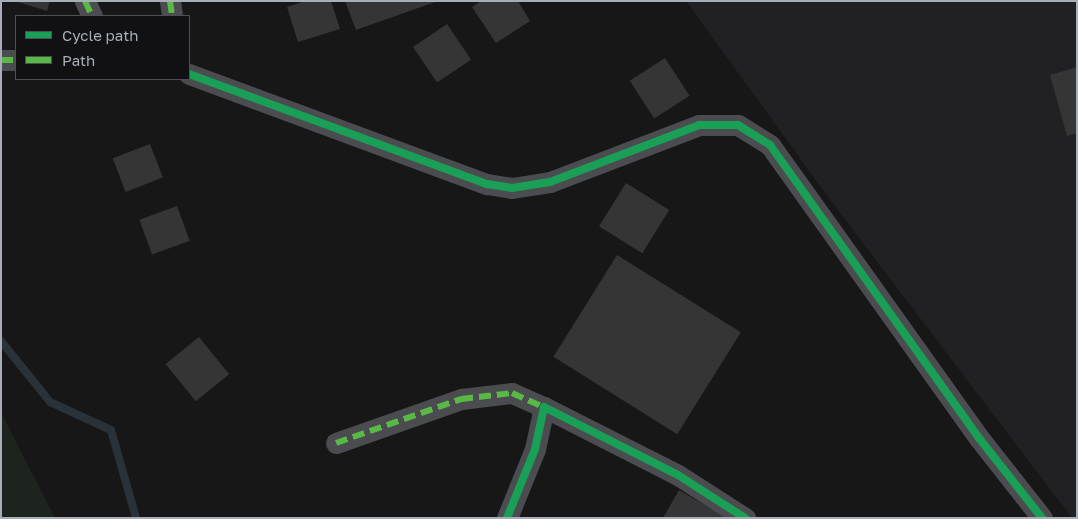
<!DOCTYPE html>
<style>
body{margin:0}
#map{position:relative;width:1078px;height:519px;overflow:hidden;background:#171717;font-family:"Golos Text",sans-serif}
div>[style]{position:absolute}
.built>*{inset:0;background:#212123}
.green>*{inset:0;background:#1d241e}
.stream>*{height:8px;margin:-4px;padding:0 4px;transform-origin:4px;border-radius:4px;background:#2a3239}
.building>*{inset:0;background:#353536;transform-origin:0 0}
.minor>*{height:21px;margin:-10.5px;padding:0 10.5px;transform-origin:10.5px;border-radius:10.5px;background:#4b4c50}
.quiet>*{height:6px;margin-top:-3px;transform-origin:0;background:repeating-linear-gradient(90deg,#58b947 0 12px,transparent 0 18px)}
.cycleway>*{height:8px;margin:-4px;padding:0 4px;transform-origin:4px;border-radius:4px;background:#1a9f57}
span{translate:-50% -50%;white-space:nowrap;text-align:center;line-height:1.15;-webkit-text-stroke:5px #111113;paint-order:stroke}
.frame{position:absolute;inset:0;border:2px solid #a8adb8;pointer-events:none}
.legend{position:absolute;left:15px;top:15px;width:175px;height:65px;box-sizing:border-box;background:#111113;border:1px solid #4d4f55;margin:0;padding:6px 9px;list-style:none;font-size:15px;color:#a8adb8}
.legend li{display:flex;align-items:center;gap:10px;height:25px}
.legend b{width:25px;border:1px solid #4d4f55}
</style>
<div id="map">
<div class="built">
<i style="clip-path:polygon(686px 1px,1077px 1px,1077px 518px,1072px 518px,831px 201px)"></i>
</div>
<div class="green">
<i style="clip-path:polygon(1px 412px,55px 518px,1px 518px)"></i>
</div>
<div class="stream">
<i style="left:1px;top:341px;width:78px;rotate:51.2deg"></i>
<i style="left:50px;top:402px;width:67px;rotate:24.7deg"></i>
<i style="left:111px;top:430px;width:91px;rotate:74.1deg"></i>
</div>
<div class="building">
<i style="clip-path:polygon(15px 1px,50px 1px,47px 11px)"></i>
<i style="clip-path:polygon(305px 1px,331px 1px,340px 29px,298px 42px,287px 7px)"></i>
<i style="clip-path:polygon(345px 1px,435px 1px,435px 2px,356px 30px)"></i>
<i style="clip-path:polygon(481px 1px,518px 1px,530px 21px,496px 43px,472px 7px)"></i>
<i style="left:447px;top:24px;width:43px;height:41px;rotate:56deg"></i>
<i style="left:665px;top:58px;width:45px;height:42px;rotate:57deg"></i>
<i style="clip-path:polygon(1077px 67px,1077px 133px,1067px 136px,1050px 75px)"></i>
<i style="left:150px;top:144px;width:36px;height:40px;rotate:69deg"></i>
<i style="left:626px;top:183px;width:51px;height:51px;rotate:32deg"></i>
<i style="left:177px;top:206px;width:37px;height:40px;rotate:70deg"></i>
<i style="left:617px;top:255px;width:146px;height:120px;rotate:32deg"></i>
<i style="left:199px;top:337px;width:48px;height:43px;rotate:51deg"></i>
<i style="clip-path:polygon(679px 490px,727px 518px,663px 518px)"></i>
</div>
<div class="minor">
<i style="left:85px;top:1px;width:17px;rotate:65deg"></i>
<i style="left:170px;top:1px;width:15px;rotate:82deg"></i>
<i style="left:1px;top:60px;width:15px"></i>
<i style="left:189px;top:74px;width:318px;rotate:20.3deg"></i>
<i style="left:487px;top:184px;width:25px;rotate:9deg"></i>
<i style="left:512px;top:188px;width:38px;rotate:-9deg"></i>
<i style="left:550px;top:182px;width:160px;rotate:-20.9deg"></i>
<i style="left:699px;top:125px;width:39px"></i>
<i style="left:738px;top:125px;width:38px;rotate:32deg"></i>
<i style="left:770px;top:145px;width:360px;rotate:54.5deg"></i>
<i style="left:979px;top:438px;width:102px;rotate:51.8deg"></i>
<i style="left:336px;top:443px;width:133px;rotate:-19.4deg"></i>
<i style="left:461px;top:399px;width:51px;rotate:-6.7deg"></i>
<i style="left:512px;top:393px;width:35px;rotate:24deg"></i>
<i style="left:507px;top:518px;width:74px;rotate:-67.9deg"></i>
<i style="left:535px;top:449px;width:43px;rotate:-77.9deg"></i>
<i style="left:544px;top:407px;width:150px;rotate:26.9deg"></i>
<i style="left:678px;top:475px;width:80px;rotate:32.7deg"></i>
</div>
<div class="quiet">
<i style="left:85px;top:1px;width:17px;rotate:65deg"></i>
<i style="left:170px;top:1px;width:15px;rotate:82deg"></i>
<i style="left:1px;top:60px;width:15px"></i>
<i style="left:336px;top:443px;width:133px;rotate:-19.4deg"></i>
<i style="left:461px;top:399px;width:51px;rotate:-6.7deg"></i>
<i style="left:512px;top:393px;width:35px;rotate:24deg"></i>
</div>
<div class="cycleway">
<i style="left:189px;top:74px;width:318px;rotate:20.3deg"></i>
<i style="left:487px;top:184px;width:25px;rotate:9deg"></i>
<i style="left:512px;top:188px;width:38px;rotate:-9deg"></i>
<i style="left:550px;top:182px;width:160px;rotate:-20.9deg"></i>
<i style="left:699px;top:125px;width:39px"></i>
<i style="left:738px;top:125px;width:38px;rotate:32deg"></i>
<i style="left:770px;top:145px;width:360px;rotate:54.5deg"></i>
<i style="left:979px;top:438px;width:102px;rotate:51.8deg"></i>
<i style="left:507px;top:518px;width:74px;rotate:-67.9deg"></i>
<i style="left:535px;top:449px;width:43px;rotate:-77.9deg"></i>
<i style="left:544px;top:407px;width:150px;rotate:26.9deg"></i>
<i style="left:678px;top:475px;width:80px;rotate:32.7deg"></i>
</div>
<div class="frame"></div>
<ul class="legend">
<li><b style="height:6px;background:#1a9f57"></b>Cycle path</li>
<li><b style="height:6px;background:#58b947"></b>Path</li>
</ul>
</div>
